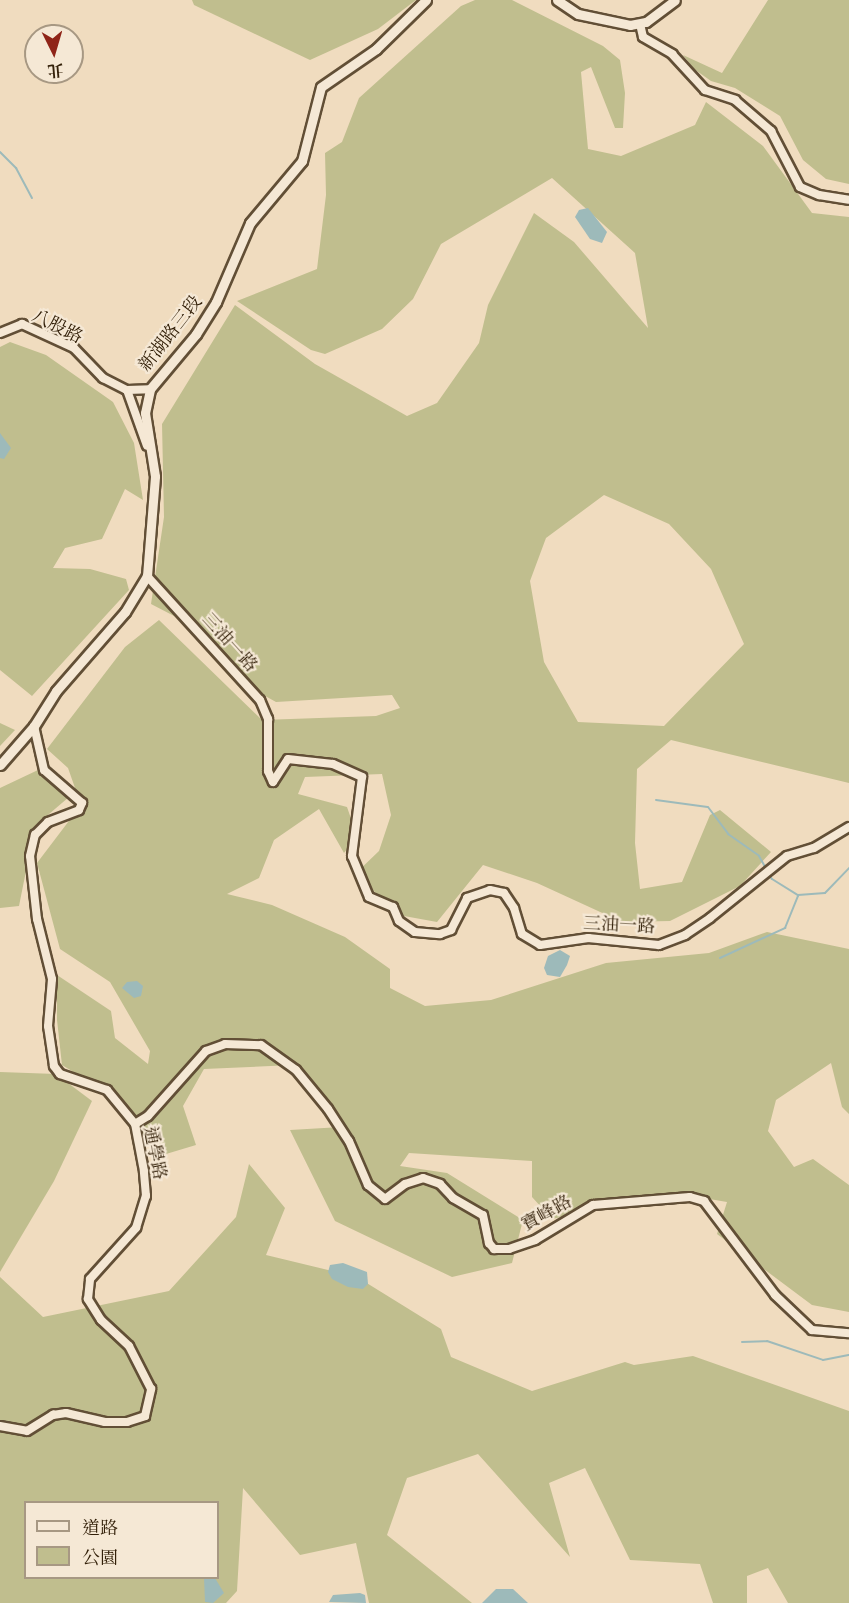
<!DOCTYPE html>
<meta charset="utf-8">
<style>
body{margin:0}
#map{position:relative;width:849px;height:1603px;overflow:hidden;background:#f0dcbf;font-family:"IM FELL French Canon","Noto Serif TC",serif}
div>[style]{position:absolute}
.green>*{inset:0;background:#c0be8e}
.water>*{inset:0;background:#9dbaba}
.stream>*{height:2px;margin:-1px;padding:0 1px;transform-origin:1px;border-radius:1px;background:#9dbaba}
.roads{filter:drop-shadow(2px 0 #624f36) drop-shadow(-2px 0 #624f36) drop-shadow(0 2px #624f36) drop-shadow(0 -2px #624f36)}
.minor>*{height:8px;margin:-4px;padding:0 4px;transform-origin:4px;border-radius:4px;background:#f5e8d5}
.tertiary>*{height:9px;margin:-4.5px;padding:0 4.5px;transform-origin:4.5px;border-radius:4.5px;background:#f5e8d5}
span{translate:-50% -50%;white-space:nowrap;text-align:center;line-height:1.15;-webkit-text-stroke:4.5px #f5e8d5;paint-order:stroke}
.street-label{font-size:18px;color:#332009}
.legend{position:absolute;left:24px;top:1501px;width:195px;height:78px;box-sizing:border-box;background:#f5e8d5;border:2px solid #a79883;margin:0;padding:8px 10px;list-style:none;font-size:18px;color:#332009}
.legend li{display:flex;align-items:center;gap:12px;height:30px}
.legend b{width:30px;border:2px solid #a79883}
.north{position:absolute;left:24px;top:24px;width:60px;height:60px;box-sizing:border-box;background:#f5e8d5;border:2px solid #a79883;border-radius:50%;rotate:175deg;font-size:16px;font-weight:700;line-height:24px;text-align:center;color:#332009}
.north::after{content:'';display:block;margin:auto;width:21px;height:27px;background:#8f2418;clip-path:polygon(50% 0,100% 100%,50% 72%,0 100%)}
</style>
<div id="map">
<div class="green">
<i style="clip-path:polygon(192px 0,416px 0,378px 29px,310px 60px,194px 5px)"></i>
<i style="clip-path:polygon(evenodd,475px 0,512px 0,603px 46px,620px 60px,625px 93px,623px 128px,615px 128px,591px 67px,581px 72px,588px 149px,621px 156px,695px 125px,706px 102px,763px 146px,812px 213px,849px 217px,849px 783px,671px 740px,637px 769px,635px 843px,640px 889px,682px 882px,710px 815px,720px 810px,771px 852px,740px 886px,670px 921px,622px 922px,537px 883px,483px 865px,437px 922px,404px 916px,354px 875px,379px 851px,391px 815px,382px 774px,305px 777px,298px 794px,347px 807px,357px 836px,344px 853px,319px 809px,274px 840px,259px 878px,227px 894px,272px 905px,345px 937px,390px 969px,390px 988px,425px 1006px,491px 1000px,606px 963px,709px 953px,767px 932px,849px 949px,849px 1114px,842px 1107px,831px 1063px,776px 1100px,768px 1131px,794px 1167px,813px 1159px,849px 1185px,849px 1312px,812px 1305px,717px 1234px,727px 1202px,674px 1193px,552px 1219px,532px 1197px,532px 1161px,409px 1153px,400px 1166px,447px 1173px,523px 1220px,512px 1263px,452px 1277px,335px 1221px,290px 1130px,341px 1127px,293px 1065px,204px 1069px,183px 1106px,196px 1145px,156px 1157px,125px 1103px,62px 1065px,57px 1020px,57px 975px,111px 1011px,115px 1038px,148px 1064px,150px 1051px,110px 982px,60px 949px,37px 863px,81px 805px,68px 768px,47px 749px,125px 647px,159px 620px,262px 720px,376px 716px,400px 708px,392px 695px,276px 702px,235px 679px,176px 617px,151px 604px,164px 517px,162px 424px,235px 305px,315px 364px,407px 416px,437px 403px,479px 343px,488px 305px,534px 213px,574px 242px,648px 328px,635px 253px,552px 178px,441px 244px,413px 299px,382px 329px,325px 354px,311px 350px,237px 301px,317px 269px,326px 195px,325px 153px,342px 142px,359px 98px,461px 6px,475px 0,604px 495px,669px 524px,711px 569px,744px 644px,664px 726px,578px 722px,544px 662px,530px 581px,546px 538px,604px 495px)"></i>
<i style="clip-path:polygon(768px 0,849px 0,849px 184px,826px 179px,803px 160px,780px 116px,735px 88px,711px 81px,694px 69px,683px 55px,722px 73px)"></i>
<i style="clip-path:polygon(10px 342px,46px 355px,113px 402px,134px 443px,143px 500px,125px 489px,102px 539px,65px 548px,53px 568px,90px 569px,126px 579px,129px 590px,32px 696px,0 670px,0 347px)"></i>
<i style="clip-path:polygon(0 723px,15px 730px,0 746px)"></i>
<i style="clip-path:polygon(38px 770px,69px 797px,35px 826px,19px 906px,0 908px,0 788px)"></i>
<i style="clip-path:polygon(0 1072px,56px 1074px,92px 1101px,54px 1181px,0 1272px)"></i>
<i style="clip-path:polygon(evenodd,249px 1164px,285px 1208px,266px 1255px,357px 1277px,441px 1329px,451px 1357px,532px 1391px,625px 1362px,634px 1365px,693px 1356px,849px 1411px,849px 1603px,788px 1603px,768px 1568px,747px 1576px,747px 1603px,713px 1603px,700px 1564px,630px 1560px,585px 1468px,549px 1483px,570px 1557px,478px 1454px,407px 1478px,387px 1535px,472px 1603px,369px 1603px,356px 1543px,300px 1555px,243px 1488px,237px 1591px,226px 1603px,0 1603px,0 1277px,43px 1317px,169px 1291px,236px 1217px,249px 1164px,26px 1502px,218px 1502px,218px 1578px,26px 1578px,26px 1502px)"></i>
</div>
<div class="water">
<i style="clip-path:polygon(588px 208px,607px 232px,602px 243px,590px 239px,575px 217px,579px 210px)"></i>
<i style="clip-path:polygon(0 433px,11px 448px,4px 459px,0 458px)"></i>
<i style="clip-path:polygon(560px 950px,570px 956px,567px 965px,560px 977px,547px 975px,544px 968px,548px 956px)"></i>
<i style="clip-path:polygon(137px 981px,143px 986px,141px 996px,134px 998px,122px 988px,127px 982px)"></i>
<i style="clip-path:polygon(343px 1263px,367px 1272px,368px 1284px,363px 1289px,348px 1287px,332px 1279px,328px 1272px,330px 1265px)"></i>
<i style="clip-path:polygon(204px 1578px,215px 1578px,224px 1593px,213px 1603px,205px 1602px)"></i>
<i style="clip-path:polygon(496px 1589px,513px 1589px,528px 1603px,482px 1603px)"></i>
<i style="clip-path:polygon(360px 1593px,365px 1595px,366px 1603px,329px 1602px,333px 1595px)"></i>
</div>
<div class="stream">
<i style="left:0;top:152px;width:23px;rotate:45deg"></i>
<i style="left:16px;top:168px;width:34px;rotate:62deg"></i>
<i style="left:656px;top:800px;width:52px;rotate:7.7deg"></i>
<i style="left:708px;top:807px;width:34px;rotate:53deg"></i>
<i style="left:728px;top:834px;width:38px;rotate:35deg"></i>
<i style="left:759px;top:856px;width:26px;rotate:61deg"></i>
<i style="left:772px;top:879px;width:31px;rotate:32deg"></i>
<i style="left:798px;top:895px;width:27px;rotate:-4deg"></i>
<i style="left:825px;top:893px;width:35px;rotate:-46deg"></i>
<i style="left:720px;top:958px;width:72px;rotate:-24.8deg"></i>
<i style="left:785px;top:928px;width:35px;rotate:-68deg"></i>
<i style="left:742px;top:1342px;width:25px;rotate:-2deg"></i>
<i style="left:767px;top:1341px;width:59px;rotate:18.7deg"></i>
<i style="left:823px;top:1360px;width:26px;rotate:-11deg"></i>
</div>
<div class="roads">
<div class="minor">
<i style="left:640px;top:24px;width:13px;rotate:77deg"></i>
<i style="left:643px;top:37px;width:34px;rotate:30deg"></i>
<i style="left:672px;top:54px;width:49px;rotate:47.5deg"></i>
<i style="left:705px;top:90px;width:32px;rotate:18deg"></i>
<i style="left:735px;top:100px;width:48px;rotate:40.7deg"></i>
<i style="left:771px;top:131px;width:63px;rotate:62.6deg"></i>
<i style="left:800px;top:187px;width:21px;rotate:23deg"></i>
<i style="left:819px;top:195px;width:30px;rotate:9deg"></i>
<i style="left:0;top:333px;width:24px;rotate:-22deg"></i>
<i style="left:22px;top:324px;width:57px;rotate:24.8deg"></i>
<i style="left:74px;top:348px;width:42px;rotate:46deg"></i>
<i style="left:103px;top:378px;width:27px;rotate:27deg"></i>
<i style="left:127px;top:390px;width:23px;rotate:-2deg"></i>
<i style="left:127px;top:390px;width:59px;rotate:70.3deg"></i>
<i style="left:147px;top:576px;width:168px;rotate:47.7deg"></i>
<i style="left:260px;top:700px;width:21px;rotate:67deg"></i>
<i style="left:268px;top:719px;width:52px;rotate:90deg"></i>
<i style="left:268px;top:771px;width:12px;rotate:66deg"></i>
<i style="left:273px;top:782px;width:27px;rotate:-57deg"></i>
<i style="left:288px;top:759px;width:45px;rotate:6.3deg"></i>
<i style="left:333px;top:764px;width:32px;rotate:24deg"></i>
<i style="left:362px;top:777px;width:80px;rotate:97.2deg"></i>
<i style="left:352px;top:856px;width:44px;rotate:67.5deg"></i>
<i style="left:369px;top:897px;width:26px;rotate:23deg"></i>
<i style="left:393px;top:907px;width:15px;rotate:67deg"></i>
<i style="left:399px;top:921px;width:19px;rotate:35deg"></i>
<i style="left:415px;top:932px;width:25px;rotate:5deg"></i>
<i style="left:440px;top:934px;width:12px;rotate:-20deg"></i>
<i style="left:451px;top:930px;width:36px;rotate:-63deg"></i>
<i style="left:467px;top:898px;width:24px;rotate:-19deg"></i>
<i style="left:490px;top:890px;width:14px;rotate:12deg"></i>
<i style="left:504px;top:893px;width:18px;rotate:56deg"></i>
<i style="left:514px;top:908px;width:27px;rotate:73deg"></i>
<i style="left:522px;top:934px;width:21px;rotate:31deg"></i>
<i style="left:540px;top:945px;width:49px;rotate:-8.3deg"></i>
<i style="left:588px;top:938px;width:71px;rotate:5.6deg"></i>
<i style="left:659px;top:945px;width:28px;rotate:-21deg"></i>
<i style="left:685px;top:935px;width:30px;rotate:-34deg"></i>
<i style="left:710px;top:918px;width:99px;rotate:-38.8deg"></i>
<i style="left:787px;top:856px;width:28px;rotate:-17deg"></i>
<i style="left:814px;top:848px;width:41px;rotate:-31deg"></i>
<i style="left:135px;top:1124px;width:15px;rotate:-32deg"></i>
<i style="left:148px;top:1116px;width:87px;rotate:-48.3deg"></i>
<i style="left:206px;top:1051px;width:20px;rotate:-20deg"></i>
<i style="left:225px;top:1044px;width:36px;rotate:2deg"></i>
<i style="left:261px;top:1045px;width:43px;rotate:35.5deg"></i>
<i style="left:296px;top:1070px;width:50px;rotate:50.6deg"></i>
<i style="left:328px;top:1109px;width:38px;rotate:57deg"></i>
<i style="left:349px;top:1141px;width:48px;rotate:66.6deg"></i>
<i style="left:368px;top:1185px;width:22px;rotate:39deg"></i>
<i style="left:385px;top:1199px;width:25px;rotate:-37deg"></i>
<i style="left:405px;top:1184px;width:19px;rotate:-18deg"></i>
<i style="left:423px;top:1178px;width:18px;rotate:19deg"></i>
<i style="left:440px;top:1184px;width:19px;rotate:47deg"></i>
<i style="left:453px;top:1198px;width:34px;rotate:30deg"></i>
<i style="left:483px;top:1215px;width:29px;rotate:78deg"></i>
<i style="left:489px;top:1243px;width:8px;rotate:50deg"></i>
<i style="left:494px;top:1249px;width:15px"></i>
<i style="left:509px;top:1249px;width:28px;rotate:-19deg"></i>
<i style="left:535px;top:1240px;width:68px;rotate:-31.1deg"></i>
<i style="left:593px;top:1205px;width:97px;rotate:-4.7deg"></i>
<i style="left:690px;top:1197px;width:15px;rotate:16deg"></i>
<i style="left:704px;top:1201px;width:118px;rotate:52.9deg"></i>
<i style="left:775px;top:1295px;width:51px;rotate:43.4deg"></i>
<i style="left:812px;top:1330px;width:37px;rotate:5deg"></i>
<i style="left:0;top:1426px;width:27px;rotate:10deg"></i>
<i style="left:27px;top:1431px;width:31px;rotate:-32deg"></i>
<i style="left:53px;top:1415px;width:13px;rotate:-9deg"></i>
<i style="left:66px;top:1413px;width:40px;rotate:13deg"></i>
<i style="left:105px;top:1422px;width:22px"></i>
<i style="left:127px;top:1422px;width:19px;rotate:-18deg"></i>
<i style="left:145px;top:1416px;width:28px;rotate:-77deg"></i>
<i style="left:151px;top:1389px;width:48px;rotate:-117.1deg"></i>
<i style="left:129px;top:1346px;width:38px;rotate:-137deg"></i>
<i style="left:101px;top:1320px;width:25px;rotate:-122deg"></i>
<i style="left:88px;top:1299px;width:20px;rotate:-84deg"></i>
<i style="left:90px;top:1279px;width:69px;rotate:-48deg"></i>
<i style="left:136px;top:1228px;width:34px;rotate:-73deg"></i>
<i style="left:146px;top:1196px;width:25px;rotate:-95deg"></i>
<i style="left:144px;top:1171px;width:48px;rotate:-100.8deg"></i>
<i style="left:135px;top:1124px;width:44px;rotate:-129.5deg"></i>
<i style="left:107px;top:1090px;width:50px;rotate:-161.2deg"></i>
<i style="left:60px;top:1074px;width:10px;rotate:-127deg"></i>
<i style="left:54px;top:1066px;width:40px;rotate:-98.5deg"></i>
<i style="left:48px;top:1026px;width:47px;rotate:-85.1deg"></i>
<i style="left:52px;top:979px;width:62px;rotate:-104deg"></i>
<i style="left:37px;top:919px;width:63px;rotate:-96.3deg"></i>
<i style="left:30px;top:856px;width:22px;rotate:-77deg"></i>
<i style="left:35px;top:835px;width:18px;rotate:-45deg"></i>
<i style="left:48px;top:822px;width:33px;rotate:-21deg"></i>
<i style="left:79px;top:810px;width:8px;rotate:-67deg"></i>
<i style="left:82px;top:803px;width:50px;rotate:-139deg"></i>
<i style="left:44px;top:770px;width:45px;rotate:-102.8deg"></i>
</div>
<div class="tertiary">
<i style="left:557px;top:0;width:25px;rotate:34deg"></i>
<i style="left:578px;top:14px;width:53px;rotate:11.9deg"></i>
<i style="left:630px;top:25px;width:16px;rotate:-11deg"></i>
<i style="left:646px;top:22px;width:36px;rotate:-37deg"></i>
<i style="left:0;top:765px;width:52px;rotate:-48.9deg"></i>
<i style="left:34px;top:726px;width:41px;rotate:-57.8deg"></i>
<i style="left:56px;top:691px;width:105px;rotate:-48.9deg"></i>
<i style="left:125px;top:612px;width:42px;rotate:-58.6deg"></i>
<i style="left:147px;top:576px;width:100px;rotate:-85.4deg"></i>
<i style="left:155px;top:476px;width:64px;rotate:-99deg"></i>
<i style="left:145px;top:413px;width:25px;rotate:-78deg"></i>
<i style="left:150px;top:389px;width:72px;rotate:-50.1deg"></i>
<i style="left:196px;top:334px;width:38px;rotate:-58deg"></i>
<i style="left:216px;top:302px;width:86px;rotate:-66.7deg"></i>
<i style="left:250px;top:223px;width:81px;rotate:-50deg"></i>
<i style="left:302px;top:161px;width:76px;rotate:-75.6deg"></i>
<i style="left:321px;top:87px;width:67px;rotate:-34.6deg"></i>
<i style="left:376px;top:49px;width:70px;rotate:-44.4deg"></i>
</div>
</div>
<div class="street-label">
<span style="left:57px;top:327px;rotate:27deg">八股路</span>
<span style="left:171px;top:334px;rotate:-52deg">新湖路三段</span>
<span style="left:229px;top:643px;rotate:48deg">三油一路</span>
<span style="left:619px;top:926px;rotate:3deg">三油一路</span>
<span style="left:154px;top:1153px;rotate:79deg">通學路</span>
<span style="left:547px;top:1214px;rotate:-29deg">寶峰路</span>
</div>
<ul class="legend">
<li><b style="height:8px;background:#f5e8d5"></b>道路</li>
<li><b style="height:16px;background:#c0be8e"></b>公園</li>
</ul>
<div class="north">北</div>
</div>
